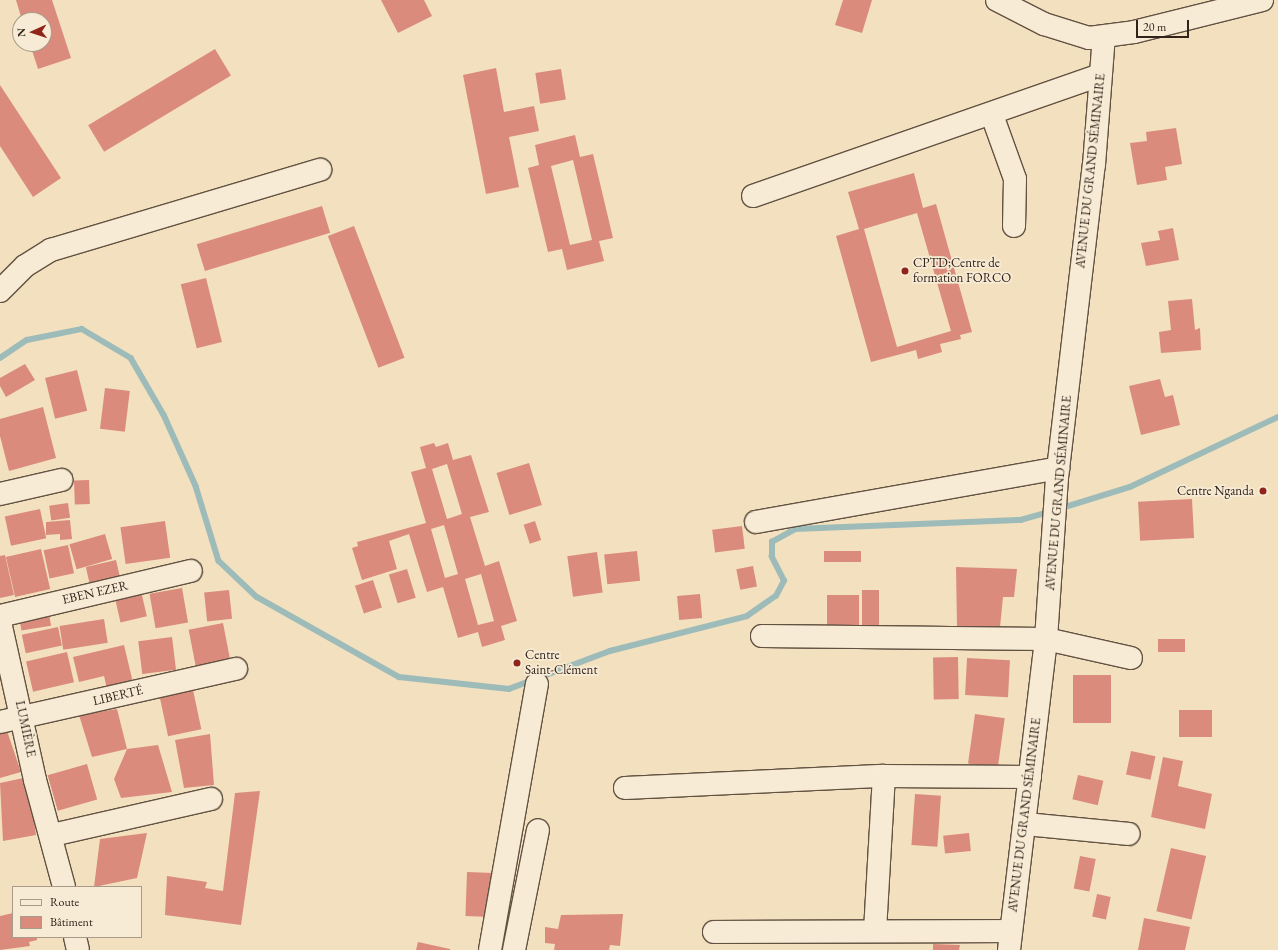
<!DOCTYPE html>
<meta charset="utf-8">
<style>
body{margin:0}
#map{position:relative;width:1278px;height:950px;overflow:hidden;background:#f3e0bf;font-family:"EB Garamond",serif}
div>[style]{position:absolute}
.stream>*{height:5.5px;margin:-2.75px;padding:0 2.75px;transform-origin:2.75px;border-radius:2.75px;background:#9dbbb9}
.building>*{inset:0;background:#da8b7c;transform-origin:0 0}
.roads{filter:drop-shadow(1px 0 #625242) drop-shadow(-1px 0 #625242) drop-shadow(0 1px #625242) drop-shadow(0 -1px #625242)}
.minor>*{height:22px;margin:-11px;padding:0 11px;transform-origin:11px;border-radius:11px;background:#f7ebd5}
.dots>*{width:11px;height:11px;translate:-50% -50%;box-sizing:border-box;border:2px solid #f7ebd5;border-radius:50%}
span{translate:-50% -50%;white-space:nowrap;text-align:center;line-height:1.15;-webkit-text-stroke:3.5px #f7ebd5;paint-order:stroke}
.street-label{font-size:13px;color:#312319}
.poi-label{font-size:13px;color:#312319}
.left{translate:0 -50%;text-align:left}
.right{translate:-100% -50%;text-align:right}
.legend{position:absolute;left:12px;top:886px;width:130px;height:52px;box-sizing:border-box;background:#f7ebd5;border:1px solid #a89b8a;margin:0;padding:5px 7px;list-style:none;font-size:12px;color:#312319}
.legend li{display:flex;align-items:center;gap:8px;height:20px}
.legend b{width:20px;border:1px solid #a89b8a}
.north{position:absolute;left:12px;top:12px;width:40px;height:40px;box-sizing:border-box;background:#f7ebd5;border:1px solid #a89b8a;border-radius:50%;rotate:267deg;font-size:11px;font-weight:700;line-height:16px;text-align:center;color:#312319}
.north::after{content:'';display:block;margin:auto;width:14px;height:18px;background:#8f2418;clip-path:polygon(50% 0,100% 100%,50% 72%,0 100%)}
.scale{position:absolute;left:1136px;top:20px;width:53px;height:18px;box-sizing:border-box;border:2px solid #312319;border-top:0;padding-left:5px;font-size:12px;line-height:14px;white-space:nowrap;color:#312319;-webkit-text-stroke:3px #f7ebd5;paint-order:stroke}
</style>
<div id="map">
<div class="stream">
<i style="left:0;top:358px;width:32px;rotate:-34deg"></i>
<i style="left:27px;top:340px;width:56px;rotate:-11.3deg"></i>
<i style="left:82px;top:329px;width:57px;rotate:30.6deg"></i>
<i style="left:131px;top:358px;width:66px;rotate:59.9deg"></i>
<i style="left:164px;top:415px;width:78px;rotate:65.7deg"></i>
<i style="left:196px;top:486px;width:78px;rotate:73deg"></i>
<i style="left:219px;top:561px;width:52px;rotate:43.5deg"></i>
<i style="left:257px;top:597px;width:163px;rotate:29.4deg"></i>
<i style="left:399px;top:677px;width:111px;rotate:6.2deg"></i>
<i style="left:509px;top:689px;width:108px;rotate:-20.6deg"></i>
<i style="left:610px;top:651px;width:141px;rotate:-14.3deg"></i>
<i style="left:747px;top:616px;width:35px;rotate:-35deg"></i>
<i style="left:776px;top:596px;width:17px;rotate:-62deg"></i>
<i style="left:784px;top:581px;width:27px;rotate:-117deg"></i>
<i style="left:772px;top:557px;width:15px;rotate:-90deg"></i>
<i style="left:772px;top:542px;width:26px;rotate:-29deg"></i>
<i style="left:795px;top:529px;width:226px;rotate:-2.3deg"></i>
<i style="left:1021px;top:520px;width:29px;rotate:-16deg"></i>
<i style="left:1059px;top:509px;width:74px;rotate:-17.2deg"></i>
<i style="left:1130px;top:487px;width:164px;rotate:-25.3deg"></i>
</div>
<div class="building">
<i style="clip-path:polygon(16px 0,52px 0,71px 58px,38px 69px,30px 44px,44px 44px,44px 20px,22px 20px)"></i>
<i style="clip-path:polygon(381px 0,424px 0,432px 16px,398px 33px)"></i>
<i style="clip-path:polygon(843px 0,872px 0,862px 33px,835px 25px)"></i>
<i style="left:215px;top:49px;width:31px;height:148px;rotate:59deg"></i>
<i style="clip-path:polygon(496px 68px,504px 112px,534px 106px,539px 131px,509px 137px,519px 187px,486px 194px,463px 75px)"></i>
<i style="left:561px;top:69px;width:31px;height:26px;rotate:81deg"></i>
<i style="clip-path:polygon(0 85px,61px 178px,33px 197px,0 146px)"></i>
<i style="clip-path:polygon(1176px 128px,1182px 164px,1165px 167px,1167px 180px,1137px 185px,1130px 143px,1147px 141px,1146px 132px)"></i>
<i style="clip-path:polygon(evenodd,575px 135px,580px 157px,593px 154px,613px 238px,599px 241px,604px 261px,567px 270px,562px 249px,548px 252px,528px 168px,539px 165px,535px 145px,575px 135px,573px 160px,592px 240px,570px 245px,551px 166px,573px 160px)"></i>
<i style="clip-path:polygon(evenodd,914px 173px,923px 208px,936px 204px,972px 332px,960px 335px,961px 339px,940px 344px,942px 352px,918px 359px,916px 350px,871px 362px,836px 236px,859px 229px,848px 192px,914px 173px,917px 213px,951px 331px,897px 347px,864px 229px,917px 213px)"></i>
<i style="left:322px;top:206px;width:28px;height:131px;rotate:73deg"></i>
<i style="left:354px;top:226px;width:141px;height:28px;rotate:69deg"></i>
<i style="clip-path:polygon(1173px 228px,1179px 260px,1146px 266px,1141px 243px,1160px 240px,1158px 231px)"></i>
<i style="left:206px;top:278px;width:66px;height:26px;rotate:76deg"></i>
<i style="clip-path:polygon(1192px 299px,1195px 330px,1200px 328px,1201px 350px,1161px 353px,1159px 332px,1171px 330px,1168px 301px)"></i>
<i style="clip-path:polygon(25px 364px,35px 380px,6px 397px,0 386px,0 378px)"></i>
<i style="left:77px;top:370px;width:42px;height:33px;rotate:76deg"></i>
<i style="clip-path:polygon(1160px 379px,1165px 397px,1173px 395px,1180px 425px,1141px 435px,1129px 386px)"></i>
<i style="left:105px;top:388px;width:25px;height:41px;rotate:7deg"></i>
<i style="clip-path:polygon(43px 407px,56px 458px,9px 471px,0 436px,0 419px)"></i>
<i style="clip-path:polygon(evenodd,434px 443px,436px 447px,448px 443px,453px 460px,471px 455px,489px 512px,470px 517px,485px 566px,499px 561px,517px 621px,501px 626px,505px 640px,482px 647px,478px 632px,458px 638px,443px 587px,427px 592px,409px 534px,389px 541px,397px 569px,362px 580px,352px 548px,358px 546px,357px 542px,426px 523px,411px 472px,426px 468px,420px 447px,434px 443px,447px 464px,462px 514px,447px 519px,432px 469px,447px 464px,434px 443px,444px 525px,458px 574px,445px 578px,431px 529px,444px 525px,434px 443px,481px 574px,494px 621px,478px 625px,465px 579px,481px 574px)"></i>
<i style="left:529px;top:463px;width:44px;height:34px;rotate:73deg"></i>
<i style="left:89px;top:480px;width:24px;height:15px;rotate:88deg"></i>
<i style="left:1192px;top:499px;width:39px;height:54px;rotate:87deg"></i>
<i style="left:68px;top:503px;width:15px;height:19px;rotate:82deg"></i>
<i style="left:40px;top:509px;width:30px;height:36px;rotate:78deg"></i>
<i style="clip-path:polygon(70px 520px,72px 539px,60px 540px,60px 534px,46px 535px,46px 522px)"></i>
<i style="left:165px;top:521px;width:37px;height:45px;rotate:82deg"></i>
<i style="left:535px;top:521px;width:20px;height:12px;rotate:72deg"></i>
<i style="left:742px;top:526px;width:23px;height:30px;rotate:83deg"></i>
<i style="left:105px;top:534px;width:26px;height:37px;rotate:74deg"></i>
<i style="left:68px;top:545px;width:29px;height:25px;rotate:78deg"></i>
<i style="left:41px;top:549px;width:41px;height:36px;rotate:77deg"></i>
<i style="left:637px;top:551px;width:30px;height:33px;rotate:84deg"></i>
<i style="left:861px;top:551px;width:11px;height:37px;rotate:90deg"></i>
<i style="left:597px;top:552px;width:41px;height:30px;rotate:82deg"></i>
<i style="clip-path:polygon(5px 555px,14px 595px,0 598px,0 556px)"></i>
<i style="left:116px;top:560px;width:17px;height:31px;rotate:77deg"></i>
<i style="left:753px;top:566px;width:21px;height:17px;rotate:79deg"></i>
<i style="clip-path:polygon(956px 567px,1017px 569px,1014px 597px,1003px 597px,1000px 627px,957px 627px)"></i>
<i style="left:407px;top:569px;width:30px;height:19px;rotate:73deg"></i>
<i style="left:373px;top:580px;width:29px;height:19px;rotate:72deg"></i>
<i style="left:182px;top:588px;width:35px;height:33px;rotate:80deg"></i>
<i style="left:229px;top:590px;width:29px;height:25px;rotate:84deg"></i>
<i style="left:862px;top:590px;width:17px;height:41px"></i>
<i style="left:141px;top:591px;width:26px;height:27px;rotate:77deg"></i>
<i style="left:700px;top:594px;width:24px;height:23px;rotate:85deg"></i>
<i style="left:859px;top:595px;width:34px;height:32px;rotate:90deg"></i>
<i style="left:49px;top:613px;width:13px;height:30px;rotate:81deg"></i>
<i style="left:104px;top:619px;width:24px;height:45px;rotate:81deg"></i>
<i style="left:223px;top:623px;width:38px;height:35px;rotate:79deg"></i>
<i style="left:58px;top:627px;width:19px;height:37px;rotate:78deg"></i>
<i style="left:172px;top:637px;width:33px;height:34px;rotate:83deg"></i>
<i style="left:1158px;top:639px;width:27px;height:13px"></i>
<i style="clip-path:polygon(124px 645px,134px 687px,108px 693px,104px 676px,79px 682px,73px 657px)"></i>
<i style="left:67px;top:652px;width:31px;height:42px;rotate:77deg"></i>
<i style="left:958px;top:657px;width:42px;height:25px;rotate:89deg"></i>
<i style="left:967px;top:658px;width:43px;height:37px;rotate:3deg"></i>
<i style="left:1073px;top:675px;width:38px;height:48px"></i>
<i style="left:193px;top:690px;width:40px;height:34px;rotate:78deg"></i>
<i style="clip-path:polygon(117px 709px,127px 749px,92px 757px,79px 715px)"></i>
<i style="left:1179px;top:710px;width:33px;height:27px"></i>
<i style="left:975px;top:714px;width:30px;height:50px;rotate:8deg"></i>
<i style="clip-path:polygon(7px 731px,21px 772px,0 778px,0 734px)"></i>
<i style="clip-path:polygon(210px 734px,214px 785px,184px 788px,175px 740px)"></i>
<i style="clip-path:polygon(158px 745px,172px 792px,121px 798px,114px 779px,127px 749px)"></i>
<i style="left:1131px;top:751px;width:25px;height:24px;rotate:12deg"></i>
<i style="clip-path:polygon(1163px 757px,1183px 761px,1178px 786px,1212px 794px,1205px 829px,1151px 817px)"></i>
<i style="left:87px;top:764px;width:37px;height:41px;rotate:74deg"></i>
<i style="left:1078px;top:775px;width:26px;height:25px;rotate:13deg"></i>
<i style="clip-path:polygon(28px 777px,36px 835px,3px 841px,0 783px)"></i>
<i style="clip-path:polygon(260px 791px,241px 925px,165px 915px,167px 876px,207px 882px,205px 888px,223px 891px,235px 793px)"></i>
<i style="left:915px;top:794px;width:26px;height:51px;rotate:4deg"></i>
<i style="clip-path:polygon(147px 833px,137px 878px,94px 887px,100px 839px)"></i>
<i style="left:969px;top:833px;width:18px;height:26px;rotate:84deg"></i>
<i style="left:1171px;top:848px;width:36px;height:65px;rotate:13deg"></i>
<i style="left:1080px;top:856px;width:16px;height:33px;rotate:11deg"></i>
<i style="left:467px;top:872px;width:26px;height:44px;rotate:2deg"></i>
<i style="left:1097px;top:894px;width:14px;height:23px;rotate:12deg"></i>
<i style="clip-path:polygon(13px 913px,13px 937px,37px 937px,37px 940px,29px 942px,30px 946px,0 950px,0 916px)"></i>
<i style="clip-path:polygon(623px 914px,620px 946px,610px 945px,609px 950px,554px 950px,555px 944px,545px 943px,545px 927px,558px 929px,561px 915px)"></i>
<i style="clip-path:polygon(1144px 918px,1190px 927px,1185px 950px,1138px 950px)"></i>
<i style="clip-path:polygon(418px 942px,450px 949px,450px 950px,416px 950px)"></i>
<i style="clip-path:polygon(933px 944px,960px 945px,959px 950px,933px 950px)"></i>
</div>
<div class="roads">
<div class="minor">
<i style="left:997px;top:0;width:53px;rotate:27.1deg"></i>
<i style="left:1044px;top:24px;width:47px;rotate:17.3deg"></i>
<i style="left:1089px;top:38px;width:45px;rotate:-7.6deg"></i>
<i style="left:1134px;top:32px;width:132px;rotate:-14deg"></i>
<i style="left:992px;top:115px;width:68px;rotate:70.2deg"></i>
<i style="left:1015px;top:179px;width:47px;rotate:91.2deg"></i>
<i style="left:753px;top:196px;width:368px;rotate:-19.2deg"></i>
<i style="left:0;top:291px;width:35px;rotate:-45deg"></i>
<i style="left:25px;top:266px;width:31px;rotate:-32deg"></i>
<i style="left:51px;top:250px;width:281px;rotate:-16.6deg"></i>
<i style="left:0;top:494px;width:63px;rotate:-12.9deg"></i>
<i style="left:756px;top:522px;width:307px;rotate:-10.1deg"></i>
<i style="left:0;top:616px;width:196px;rotate:-13.3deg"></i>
<i style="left:0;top:622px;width:162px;rotate:77.5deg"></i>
<i style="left:35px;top:780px;width:111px;rotate:74.8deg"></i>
<i style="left:762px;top:636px;width:284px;rotate:0.6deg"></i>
<i style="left:1046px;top:639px;width:87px;rotate:12.6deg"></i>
<i style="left:0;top:722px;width:242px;rotate:-12.7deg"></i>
<i style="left:625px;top:788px;width:259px;rotate:-2.7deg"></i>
<i style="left:884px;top:776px;width:146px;rotate:0.4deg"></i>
<i style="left:1026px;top:824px;width:103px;rotate:5.5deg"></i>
<i style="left:52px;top:835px;width:163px;rotate:-12.8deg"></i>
<i style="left:875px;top:931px;width:155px;rotate:-86.7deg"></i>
<i style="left:714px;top:932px;width:297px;rotate:-0.2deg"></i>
<i style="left:75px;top:937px;width:13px;rotate:77deg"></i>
<i style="left:490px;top:950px;width:270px;rotate:-80deg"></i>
<i style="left:514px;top:950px;width:122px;rotate:-78.7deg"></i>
<i style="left:1009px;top:950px;width:313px;rotate:-83.2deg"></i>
<i style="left:1046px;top:639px;width:161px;rotate:-86.1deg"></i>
<i style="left:1057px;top:478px;width:315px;rotate:-83.3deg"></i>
<i style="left:1094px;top:165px;width:129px;rotate:-85.6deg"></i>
</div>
</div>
<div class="dots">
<i style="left:905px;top:271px;background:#8f2418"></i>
<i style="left:1263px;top:491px;background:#8f2418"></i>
<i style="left:517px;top:663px;background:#8f2418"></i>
</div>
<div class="street-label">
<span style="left:1091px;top:171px;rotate:-84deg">AVENUE DU GRAND SÉMINAIRE</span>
<span style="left:1059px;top:493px;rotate:-85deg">AVENUE DU GRAND SÉMINAIRE</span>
<span style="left:95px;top:593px;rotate:-13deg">EBEN EZER</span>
<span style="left:118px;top:696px;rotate:-13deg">LIBERTÉ</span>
<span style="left:25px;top:729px;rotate:78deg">LUMIÈRE</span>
<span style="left:1025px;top:815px;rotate:-83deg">AVENUE DU GRAND SÉMINAIRE</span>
</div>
<div class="poi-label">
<span class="left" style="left:913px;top:271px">CPTD;Centre de<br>formation FORCO</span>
<span class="right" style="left:1254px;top:491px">Centre Nganda</span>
<span class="left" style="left:525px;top:663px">Centre<br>Saint-Clément</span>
</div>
<ul class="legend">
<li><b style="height:5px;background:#f7ebd5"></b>Route</li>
<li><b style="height:11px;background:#da8b7c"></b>Bâtiment</li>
</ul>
<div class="north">N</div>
<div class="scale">20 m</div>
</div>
